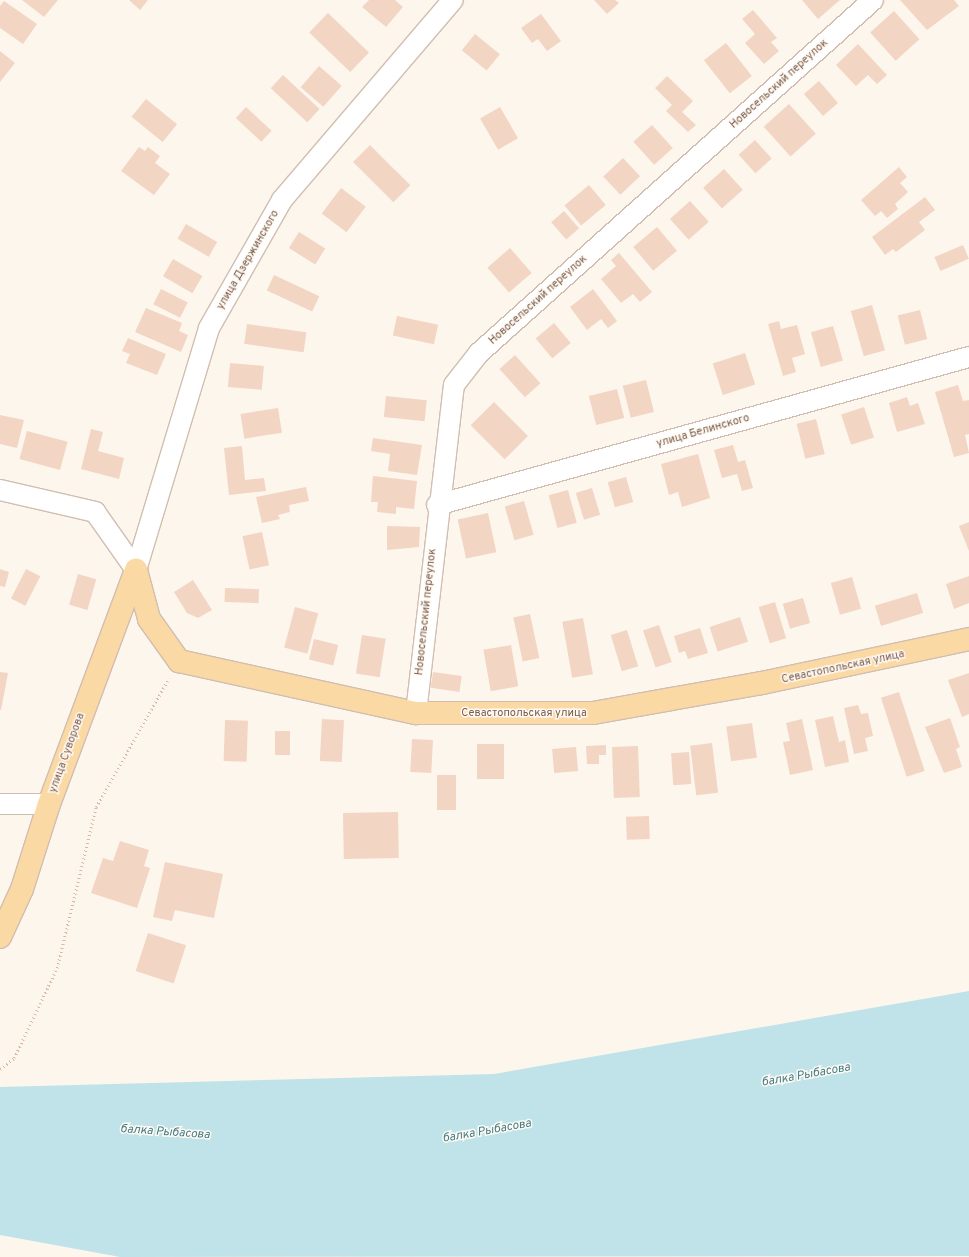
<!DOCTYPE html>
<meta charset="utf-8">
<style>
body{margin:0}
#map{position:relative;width:969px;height:1257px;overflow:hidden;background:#fdf6ec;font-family:Overpass,sans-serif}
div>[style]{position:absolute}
.water>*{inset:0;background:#bfe3e8}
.building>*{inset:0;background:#f3d5c3;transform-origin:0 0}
.path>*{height:2.5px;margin-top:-1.25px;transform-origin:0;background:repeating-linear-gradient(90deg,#d9b8a5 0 1px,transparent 0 4px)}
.roads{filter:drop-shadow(1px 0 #d1beb0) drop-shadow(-1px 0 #d1beb0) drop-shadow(0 1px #d1beb0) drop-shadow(0 -1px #d1beb0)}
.minor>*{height:20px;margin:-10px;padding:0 10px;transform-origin:10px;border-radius:10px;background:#fff}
.major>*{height:22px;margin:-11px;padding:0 11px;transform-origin:11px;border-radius:11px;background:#fbd9a5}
span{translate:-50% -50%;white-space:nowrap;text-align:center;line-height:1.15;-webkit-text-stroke:3px #fffaf3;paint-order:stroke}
.street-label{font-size:11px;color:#7a5c4d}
.water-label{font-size:12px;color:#437c86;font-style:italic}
</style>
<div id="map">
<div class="water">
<i style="clip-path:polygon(969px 991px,969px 1256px,120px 1257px,0 1235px,0 1087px,494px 1074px)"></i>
</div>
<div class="building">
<i style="clip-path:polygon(22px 0,58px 0,44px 17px)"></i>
<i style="clip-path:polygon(129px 0,148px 0,140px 10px)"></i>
<i style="clip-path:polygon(369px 0,395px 0,403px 7px,386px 27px,362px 7px)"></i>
<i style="clip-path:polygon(594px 0,615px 0,619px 3px,607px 14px)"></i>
<i style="clip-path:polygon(802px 0,840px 0,818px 19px)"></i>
<i style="clip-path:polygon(900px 0,954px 0,959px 6px,927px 30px)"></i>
<i style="clip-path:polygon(4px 1px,37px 24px,23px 44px,0 28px,0 6px)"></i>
<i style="clip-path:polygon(753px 10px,777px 38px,771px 42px,779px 51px,764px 64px,745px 43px,755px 34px,742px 19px)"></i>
<i style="left:894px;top:11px;width:38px;height:32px;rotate:48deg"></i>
<i style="left:328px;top:13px;width:57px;height:27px;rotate:44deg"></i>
<i style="clip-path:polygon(541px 14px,561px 41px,547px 51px,538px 39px,532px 43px,521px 28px)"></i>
<i style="left:475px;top:34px;width:32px;height:21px;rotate:39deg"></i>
<i style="left:726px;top:43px;width:42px;height:28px;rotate:52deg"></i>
<i style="clip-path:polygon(858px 44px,887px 75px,877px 84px,868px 75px,856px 86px,836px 65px)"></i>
<i style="clip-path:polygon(0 51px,15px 63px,0 82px)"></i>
<i style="left:319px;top:66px;width:30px;height:28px;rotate:41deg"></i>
<i style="left:283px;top:75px;width:50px;height:18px;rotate:43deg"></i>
<i style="clip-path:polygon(667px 76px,693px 101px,682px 112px,696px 125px,688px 132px,666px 111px,672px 105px,655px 88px)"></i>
<i style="left:819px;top:81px;width:29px;height:20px;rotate:49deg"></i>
<i style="left:146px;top:99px;width:40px;height:23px;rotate:39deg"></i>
<i style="left:789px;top:104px;width:40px;height:34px;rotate:48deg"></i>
<i style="left:246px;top:107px;width:35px;height:15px;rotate:43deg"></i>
<i style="left:500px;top:107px;width:36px;height:23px;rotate:60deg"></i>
<i style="left:652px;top:125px;width:31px;height:25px;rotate:48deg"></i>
<i style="left:755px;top:140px;width:25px;height:22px;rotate:48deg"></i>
<i style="left:370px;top:145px;width:57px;height:24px;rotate:45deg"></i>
<i style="clip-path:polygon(139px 147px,145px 151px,148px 147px,160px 156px,155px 163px,170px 174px,154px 195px,121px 171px)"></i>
<i style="left:623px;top:158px;width:25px;height:27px;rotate:47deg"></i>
<i style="clip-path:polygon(899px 167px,907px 177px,900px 183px,908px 192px,895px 204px,898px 209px,887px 218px,881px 211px,875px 216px,861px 200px)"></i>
<i style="left:724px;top:169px;width:28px;height:28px;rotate:48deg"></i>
<i style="left:589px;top:185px;width:26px;height:32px;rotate:50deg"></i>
<i style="left:341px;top:188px;width:31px;height:32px;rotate:37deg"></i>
<i style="clip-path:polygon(925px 197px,935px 210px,919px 222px,925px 230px,896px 252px,893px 249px,885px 255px,872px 237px)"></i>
<i style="left:690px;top:201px;width:28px;height:27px;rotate:48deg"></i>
<i style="left:564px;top:211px;width:23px;height:17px;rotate:49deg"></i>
<i style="left:186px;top:224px;width:36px;height:17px;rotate:30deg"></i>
<i style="left:657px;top:227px;width:31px;height:31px;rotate:50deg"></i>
<i style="left:299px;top:232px;width:31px;height:19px;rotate:32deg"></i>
<i style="left:963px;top:245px;width:15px;height:31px;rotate:67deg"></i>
<i style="left:510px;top:248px;width:33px;height:30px;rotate:49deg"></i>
<i style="clip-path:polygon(619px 253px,652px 292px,640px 302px,633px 294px,621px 303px,601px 279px,616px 266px,611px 260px)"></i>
<i style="left:173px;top:259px;width:34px;height:20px;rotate:30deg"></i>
<i style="left:274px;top:275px;width:50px;height:17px;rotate:25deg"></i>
<i style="left:161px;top:289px;width:30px;height:17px;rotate:27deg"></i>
<i style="clip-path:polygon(593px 289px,617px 321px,608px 328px,601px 319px,587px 330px,570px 307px)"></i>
<i style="left:872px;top:305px;width:47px;height:22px;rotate:74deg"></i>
<i style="clip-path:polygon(146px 308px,182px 323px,179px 331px,188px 335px,181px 352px,135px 332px)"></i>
<i style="left:920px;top:310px;width:30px;height:23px;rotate:76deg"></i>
<i style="left:397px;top:316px;width:42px;height:20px;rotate:12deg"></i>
<i style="clip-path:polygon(779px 321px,781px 329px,797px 325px,805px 354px,792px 358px,796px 372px,783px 376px,768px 324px)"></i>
<i style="left:554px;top:323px;width:26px;height:24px;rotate:50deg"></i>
<i style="left:247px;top:324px;width:60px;height:20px;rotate:8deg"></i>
<i style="left:833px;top:326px;width:36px;height:23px;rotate:74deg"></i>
<i style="clip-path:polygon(128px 338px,166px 354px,157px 375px,126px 363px,130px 354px,122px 351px)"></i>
<i style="left:745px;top:353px;width:33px;height:34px;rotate:72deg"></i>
<i style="left:515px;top:355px;width:38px;height:21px;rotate:48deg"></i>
<i style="left:230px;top:363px;width:34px;height:24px;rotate:5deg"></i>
<i style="left:646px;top:380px;width:33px;height:24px;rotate:76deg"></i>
<i style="clip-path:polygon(958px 385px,963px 401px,969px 400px,969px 434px,965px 435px,969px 453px,954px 457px,935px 392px)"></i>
<i style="left:617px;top:389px;width:30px;height:29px;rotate:76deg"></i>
<i style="left:386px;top:396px;width:41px;height:21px;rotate:6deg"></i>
<i style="clip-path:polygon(907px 397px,910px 406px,918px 403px,925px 424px,897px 432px,889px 403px)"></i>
<i style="left:494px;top:402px;width:48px;height:33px;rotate:45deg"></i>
<i style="left:864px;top:407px;width:32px;height:24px;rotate:72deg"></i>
<i style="left:278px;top:408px;width:25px;height:38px;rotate:81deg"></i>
<i style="clip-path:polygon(0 415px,24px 420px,17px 448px,0 444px)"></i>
<i style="left:816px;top:419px;width:36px;height:20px;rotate:76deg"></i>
<i style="clip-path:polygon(91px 429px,103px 432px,98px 451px,124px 458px,119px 479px,81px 469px)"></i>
<i style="left:27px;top:431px;width:42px;height:29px;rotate:15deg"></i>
<i style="clip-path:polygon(373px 438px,422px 445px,417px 475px,388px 471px,390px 454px,371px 451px)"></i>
<i style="clip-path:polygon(733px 445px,738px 462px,745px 460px,753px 488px,742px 491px,737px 474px,722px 478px,714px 450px)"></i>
<i style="clip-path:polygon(242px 446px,245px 480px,264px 478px,266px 491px,229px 495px,224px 448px)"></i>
<i style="clip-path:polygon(698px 454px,710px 498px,682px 507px,678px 492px,669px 495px,661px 464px)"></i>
<i style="clip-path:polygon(373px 476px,417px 481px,414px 509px,396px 507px,396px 514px,377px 512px,378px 502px,371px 502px)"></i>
<i style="left:626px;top:477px;width:26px;height:19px;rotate:74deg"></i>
<i style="clip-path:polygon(306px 487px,309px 501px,289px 505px,290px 512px,278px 515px,280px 519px,262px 523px,256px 497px)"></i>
<i style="left:592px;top:488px;width:28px;height:17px;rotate:73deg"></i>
<i style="left:568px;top:490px;width:34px;height:20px;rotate:75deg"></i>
<i style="left:524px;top:501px;width:35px;height:20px;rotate:74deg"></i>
<i style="left:488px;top:513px;width:40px;height:31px;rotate:78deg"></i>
<i style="clip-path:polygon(969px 522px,969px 551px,959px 526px)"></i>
<i style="clip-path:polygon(387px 526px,420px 527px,419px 547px,387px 550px)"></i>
<i style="left:262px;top:532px;width:34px;height:20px;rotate:78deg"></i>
<i style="clip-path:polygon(0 569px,9px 572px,5px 587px,0 586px)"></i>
<i style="left:26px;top:569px;width:16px;height:33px;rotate:27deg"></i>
<i style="left:78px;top:574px;width:19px;height:32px;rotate:16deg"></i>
<i style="clip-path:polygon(969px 576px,969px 603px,954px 609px,946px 584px)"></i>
<i style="left:852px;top:577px;width:33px;height:22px;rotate:74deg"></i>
<i style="clip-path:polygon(193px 580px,212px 610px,198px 618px,187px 613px,174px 592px)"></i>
<i style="left:225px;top:588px;width:34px;height:14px;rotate:2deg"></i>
<i style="left:917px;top:593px;width:21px;height:44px;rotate:73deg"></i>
<i style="left:803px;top:598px;width:26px;height:21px;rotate:74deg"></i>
<i style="left:775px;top:602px;width:38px;height:17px;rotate:73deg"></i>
<i style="left:295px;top:607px;width:24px;height:42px;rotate:15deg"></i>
<i style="left:530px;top:614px;width:45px;height:17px;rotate:78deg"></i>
<i style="left:740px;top:617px;width:26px;height:32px;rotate:72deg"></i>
<i style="left:583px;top:618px;width:57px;height:21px;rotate:80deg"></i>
<i style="left:659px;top:625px;width:39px;height:17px;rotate:71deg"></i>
<i style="clip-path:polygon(700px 628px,708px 653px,688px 659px,685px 651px,679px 653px,674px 636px)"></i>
<i style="left:627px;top:630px;width:38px;height:17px;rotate:73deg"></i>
<i style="left:362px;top:635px;width:24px;height:39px;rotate:9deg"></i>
<i style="left:314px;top:639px;width:25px;height:21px;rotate:14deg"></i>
<i style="left:511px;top:645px;width:42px;height:28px;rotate:80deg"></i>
<i style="clip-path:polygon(0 672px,8px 673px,1px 710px,0 710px)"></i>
<i style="left:433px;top:672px;width:29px;height:16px;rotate:8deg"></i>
<i style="clip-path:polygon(969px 673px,969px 714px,962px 717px,948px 680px)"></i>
<i style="left:899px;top:692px;width:83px;height:19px;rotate:72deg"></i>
<i style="clip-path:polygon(858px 705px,861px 714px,868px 713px,873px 736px,865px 738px,868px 751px,854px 754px,844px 708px)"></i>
<i style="clip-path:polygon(833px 716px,839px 742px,845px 740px,849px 762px,825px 767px,815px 720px)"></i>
<i style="clip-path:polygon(950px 718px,960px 747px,956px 749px,962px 767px,944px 773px,925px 727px)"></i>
<i style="left:322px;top:719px;width:22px;height:42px;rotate:3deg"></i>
<i style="clip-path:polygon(802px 719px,813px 770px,790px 775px,783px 742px,790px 741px,786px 723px)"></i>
<i style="left:225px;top:720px;width:23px;height:41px;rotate:2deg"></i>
<i style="left:752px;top:723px;width:35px;height:26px;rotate:82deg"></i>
<i style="left:275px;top:731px;width:15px;height:24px"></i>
<i style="left:412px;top:739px;width:21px;height:33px;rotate:3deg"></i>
<i style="left:712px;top:743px;width:50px;height:22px;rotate:83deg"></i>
<i style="left:504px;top:744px;width:35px;height:27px;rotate:90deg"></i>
<i style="clip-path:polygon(606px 745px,606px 755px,599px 755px,599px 764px,587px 764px,586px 746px)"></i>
<i style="left:638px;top:746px;width:51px;height:26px;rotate:88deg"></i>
<i style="left:576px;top:747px;width:24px;height:24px;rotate:85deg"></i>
<i style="left:689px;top:752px;width:32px;height:18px;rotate:86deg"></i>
<i style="left:437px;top:775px;width:19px;height:35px"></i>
<i style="left:398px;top:812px;width:46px;height:55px;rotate:89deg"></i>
<i style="left:649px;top:816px;width:23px;height:23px;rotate:88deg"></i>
<i style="clip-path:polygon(120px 841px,149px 850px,144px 866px,150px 868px,137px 908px,91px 893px,103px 858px,113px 861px)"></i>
<i style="clip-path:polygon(165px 862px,223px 874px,214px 918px,175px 910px,172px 921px,153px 917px)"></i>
<i style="left:148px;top:933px;width:40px;height:40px;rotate:18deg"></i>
</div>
<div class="path">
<i style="left:0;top:1069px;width:18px;rotate:-38deg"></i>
<i style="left:14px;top:1058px;width:100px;rotate:-64.5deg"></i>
<i style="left:57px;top:968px;width:166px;rotate:-76.4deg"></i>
<i style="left:96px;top:807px;width:148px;rotate:-60.5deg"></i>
</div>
<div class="roads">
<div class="minor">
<i style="left:0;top:490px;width:98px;rotate:13deg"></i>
<i style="left:95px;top:512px;width:71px;rotate:54.7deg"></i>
<i style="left:437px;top:505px;width:552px;rotate:-15.55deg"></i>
<i style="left:136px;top:570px;width:253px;rotate:-73.2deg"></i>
<i style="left:209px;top:328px;width:147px;rotate:-60.3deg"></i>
<i style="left:282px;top:200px;width:263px;rotate:-49.5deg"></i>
<i style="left:416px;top:713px;width:330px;rotate:-83.4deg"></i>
<i style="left:454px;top:385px;width:41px;rotate:-52deg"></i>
<i style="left:479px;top:353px;width:529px;rotate:-41.86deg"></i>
<i style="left:0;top:804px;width:49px"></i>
</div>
<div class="major">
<i style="left:136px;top:570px;width:51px;rotate:75.1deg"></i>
<i style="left:149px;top:619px;width:52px;rotate:54.5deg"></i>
<i style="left:179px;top:661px;width:243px;rotate:12.4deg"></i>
<i style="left:416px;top:713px;width:177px"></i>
<i style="left:593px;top:713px;width:172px;rotate:-10.1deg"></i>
<i style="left:762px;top:683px;width:212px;rotate:-12deg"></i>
<i style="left:0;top:937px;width:53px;rotate:-65.4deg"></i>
<i style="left:22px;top:889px;width:89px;rotate:-72.4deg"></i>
<i style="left:49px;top:804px;width:250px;rotate:-69.6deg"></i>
</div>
</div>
<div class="street-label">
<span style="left:779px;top:84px;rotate:-42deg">Новосельский переулок</span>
<span style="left:248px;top:260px;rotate:-60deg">улица Дзержинского</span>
<span style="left:538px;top:300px;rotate:-42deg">Новосельский переулок</span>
<span style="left:703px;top:431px;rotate:-16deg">улица Белинского</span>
<span style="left:426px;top:612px;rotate:-84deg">Новосельский переулок</span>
<span style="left:843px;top:667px;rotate:-12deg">Севастопольская улица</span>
<span style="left:524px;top:713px">Севастопольская улица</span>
<span style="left:67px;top:753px;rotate:-70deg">улица Суворова</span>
</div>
<div class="water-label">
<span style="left:806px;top:1076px;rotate:-10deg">балка Рыбасова</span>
<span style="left:487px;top:1132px;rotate:-10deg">балка Рыбасова</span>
<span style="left:165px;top:1133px;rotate:4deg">балка Рыбасова</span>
</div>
</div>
